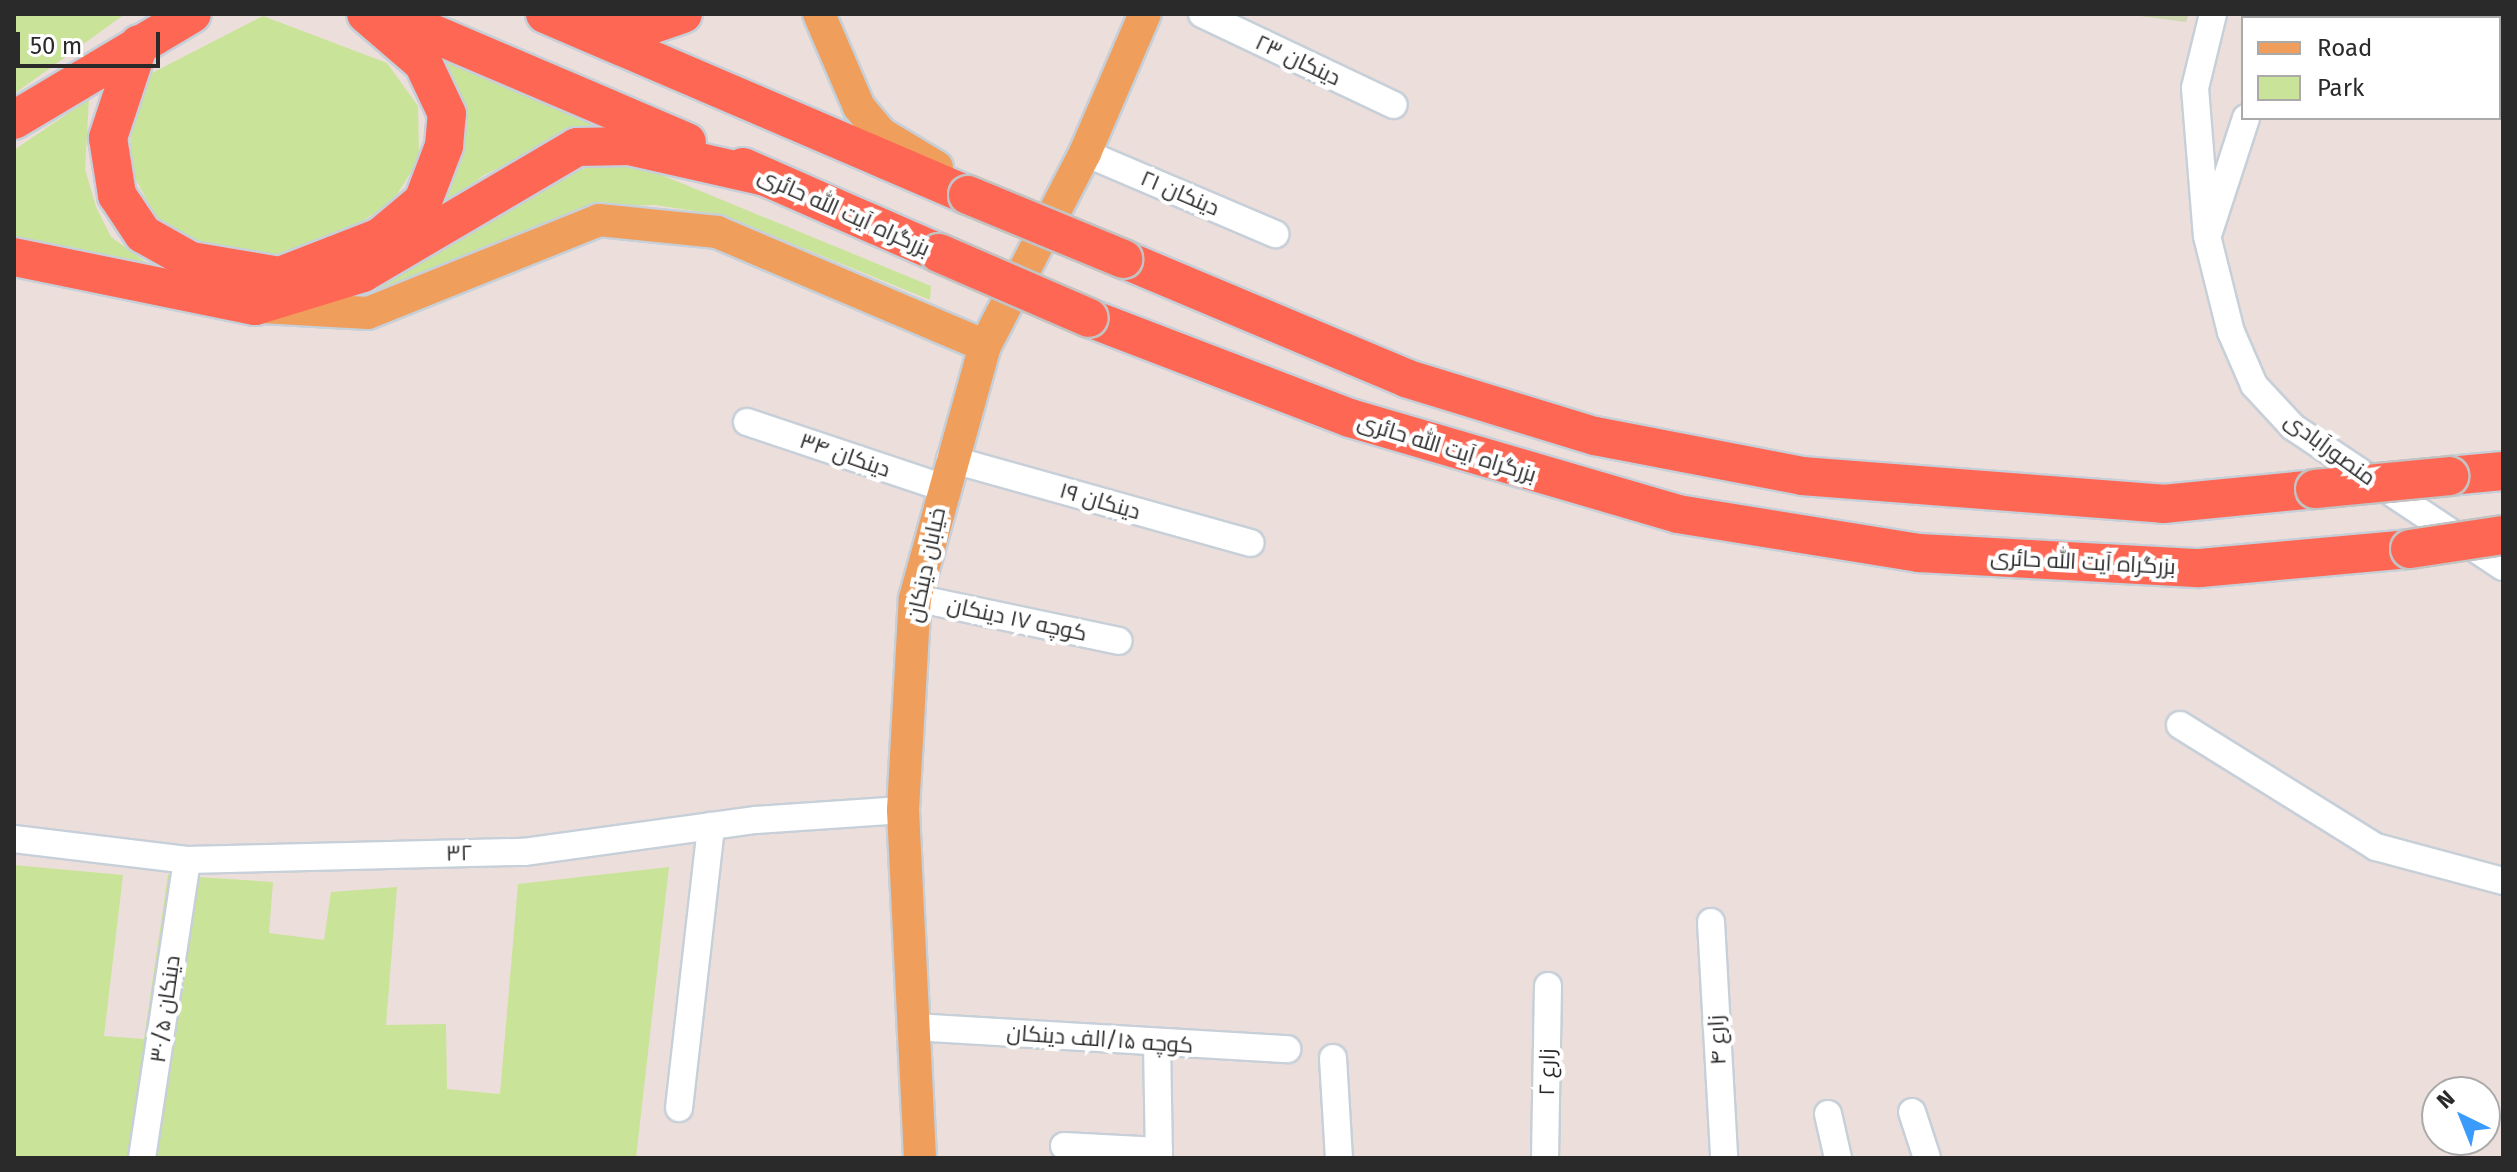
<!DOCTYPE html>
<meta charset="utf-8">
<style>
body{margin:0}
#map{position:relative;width:2517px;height:1172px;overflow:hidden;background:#ecdfdb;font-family:"Fira Sans",Cairo,sans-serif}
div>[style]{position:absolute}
.green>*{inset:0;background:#c9e398}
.cemetery>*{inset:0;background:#cfd6b2}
.roads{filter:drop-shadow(2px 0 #c7cfd8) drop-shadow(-2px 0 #c7cfd8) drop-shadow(0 2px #c7cfd8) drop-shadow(0 -2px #c7cfd8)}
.minor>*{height:26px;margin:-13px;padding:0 13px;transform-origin:13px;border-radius:13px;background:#fff}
.major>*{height:32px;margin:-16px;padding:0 16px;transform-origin:16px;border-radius:16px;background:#f09e5c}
.highway>*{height:38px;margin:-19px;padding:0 19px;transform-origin:19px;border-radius:19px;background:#fe6754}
.bridges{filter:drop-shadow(2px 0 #c3c3c3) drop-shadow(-2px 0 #c3c3c3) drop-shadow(0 2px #c3c3c3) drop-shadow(0 -2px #c3c3c3)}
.highway-bridge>*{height:38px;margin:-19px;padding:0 19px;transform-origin:19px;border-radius:19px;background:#fe6754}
span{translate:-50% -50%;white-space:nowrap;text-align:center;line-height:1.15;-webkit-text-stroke:8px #fff;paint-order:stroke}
.street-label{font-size:22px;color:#2a2a2a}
.frame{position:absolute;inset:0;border:16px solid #2a2a2a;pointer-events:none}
.legend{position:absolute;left:2241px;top:16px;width:260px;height:104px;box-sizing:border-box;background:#fff;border:2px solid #aaa;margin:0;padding:10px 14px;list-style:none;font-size:24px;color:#2a2a2a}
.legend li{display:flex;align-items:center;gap:16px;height:40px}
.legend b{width:40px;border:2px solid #aaa}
.north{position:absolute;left:2421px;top:1076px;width:80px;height:80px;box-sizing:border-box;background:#fff;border:2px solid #aaa;border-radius:50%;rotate:317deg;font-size:22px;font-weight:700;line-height:32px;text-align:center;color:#2a2a2a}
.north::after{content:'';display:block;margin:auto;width:28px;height:36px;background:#3b9bfa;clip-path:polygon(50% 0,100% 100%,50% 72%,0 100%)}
.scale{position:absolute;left:16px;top:32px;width:144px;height:36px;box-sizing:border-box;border:4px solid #2a2a2a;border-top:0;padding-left:10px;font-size:24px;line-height:28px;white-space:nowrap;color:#2a2a2a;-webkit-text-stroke:6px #fff;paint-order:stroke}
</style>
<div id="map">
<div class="green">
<i style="clip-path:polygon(14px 14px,125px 14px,14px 94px)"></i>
<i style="clip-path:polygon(263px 16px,387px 63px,418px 106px,419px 159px,393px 201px,352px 228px,283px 256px,204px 249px,157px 220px,129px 166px,132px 118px,152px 73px)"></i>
<i style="clip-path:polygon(429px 43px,606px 127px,557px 140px,484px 175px,434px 214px,460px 121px,450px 75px)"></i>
<i style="clip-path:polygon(89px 99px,85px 169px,96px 207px,111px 237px,161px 273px,14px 241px,14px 150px)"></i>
<i style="clip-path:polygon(635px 164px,931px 286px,930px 300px,722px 215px,654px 205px,587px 207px,383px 288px,337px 297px,519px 194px,588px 167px)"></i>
<i style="clip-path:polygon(14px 865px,123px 875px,104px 1036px,144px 1039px,168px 875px,273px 882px,269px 933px,324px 940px,331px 892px,397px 887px,386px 1025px,446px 1024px,447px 1089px,500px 1094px,518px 884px,669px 867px,636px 1158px,14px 1158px)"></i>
</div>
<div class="cemetery">
<i style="clip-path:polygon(2125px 14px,2189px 14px,2186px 22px)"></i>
</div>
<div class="roads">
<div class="minor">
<i style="left:1202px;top:14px;width:212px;rotate:25.4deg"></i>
<i style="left:2213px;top:14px;width:76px;rotate:103.7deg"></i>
<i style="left:2195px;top:88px;width:148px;rotate:85.4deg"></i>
<i style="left:2207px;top:236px;width:99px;rotate:76deg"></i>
<i style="left:2231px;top:332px;width:58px;rotate:66.5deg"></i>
<i style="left:2254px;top:385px;width:57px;rotate:47.1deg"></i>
<i style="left:2293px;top:427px;width:252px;rotate:33.7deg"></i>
<i style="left:2265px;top:18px;width:4px;rotate:-90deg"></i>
<i style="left:1085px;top:153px;width:207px;rotate:23.1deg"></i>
<i style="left:2209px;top:232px;width:120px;rotate:-72deg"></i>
<i style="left:747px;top:422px;width:208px;rotate:18.5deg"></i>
<i style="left:950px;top:459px;width:312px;rotate:15.6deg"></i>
<i style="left:915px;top:598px;width:208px;rotate:11.9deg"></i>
<i style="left:2180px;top:725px;width:231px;rotate:31.9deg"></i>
<i style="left:2376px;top:847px;width:131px;rotate:15deg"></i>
<i style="left:14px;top:839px;width:174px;rotate:6.9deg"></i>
<i style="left:187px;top:860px;width:337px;rotate:-1.4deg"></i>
<i style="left:524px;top:852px;width:234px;rotate:-7.9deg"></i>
<i style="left:756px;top:820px;width:147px;rotate:-3.9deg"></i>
<i style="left:1711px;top:922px;width:236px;rotate:86.8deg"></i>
<i style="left:914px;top:1027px;width:374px;rotate:3.4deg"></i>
<i style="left:1157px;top:1043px;width:115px;rotate:89deg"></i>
<i style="left:1333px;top:1058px;width:100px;rotate:86.6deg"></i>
<i style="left:679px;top:1108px;width:284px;rotate:-83.5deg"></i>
<i style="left:1912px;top:1112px;width:48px;rotate:71.9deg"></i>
<i style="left:1828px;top:1114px;width:45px;rotate:77.2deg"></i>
<i style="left:1064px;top:1146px;width:95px;rotate:3deg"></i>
<i style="left:142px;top:1158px;width:301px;rotate:-81.4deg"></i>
<i style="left:1545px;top:1158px;width:172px;rotate:-89deg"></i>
</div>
<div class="major">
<i style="left:819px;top:14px;width:101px;rotate:66.7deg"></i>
<i style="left:859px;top:107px;width:35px;rotate:50deg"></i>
<i style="left:882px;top:134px;width:64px;rotate:31deg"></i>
<i style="left:262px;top:307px;width:106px;rotate:3.2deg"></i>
<i style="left:368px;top:313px;width:249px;rotate:-21.9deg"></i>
<i style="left:599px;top:220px;width:119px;rotate:5.8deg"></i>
<i style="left:717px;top:232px;width:291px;rotate:23deg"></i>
<i style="left:920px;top:1158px;width:348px;rotate:-92.8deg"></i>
<i style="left:903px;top:810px;width:212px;rotate:-86.8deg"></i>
<i style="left:915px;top:598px;width:262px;rotate:-74.5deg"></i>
<i style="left:985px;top:346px;width:217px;rotate:-62.6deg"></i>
<i style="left:1085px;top:153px;width:151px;rotate:-66.7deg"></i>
</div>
<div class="highway">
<i style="left:387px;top:14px;width:326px;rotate:23.1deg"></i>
<i style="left:545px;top:14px;width:460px;rotate:23.2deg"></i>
<i style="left:593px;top:20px;width:52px;rotate:7.7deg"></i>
<i style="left:645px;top:27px;width:40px;rotate:-18.9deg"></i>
<i style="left:139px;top:44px;width:99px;rotate:108.3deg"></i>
<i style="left:108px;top:138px;width:58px;rotate:81deg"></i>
<i style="left:117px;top:195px;width:47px;rotate:56.3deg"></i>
<i style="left:143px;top:234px;width:55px;rotate:29.4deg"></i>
<i style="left:191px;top:261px;width:90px;rotate:9.6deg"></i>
<i style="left:280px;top:276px;width:107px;rotate:-21.3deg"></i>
<i style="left:380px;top:237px;width:56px;rotate:-39.9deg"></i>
<i style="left:423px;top:201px;width:59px;rotate:-69.1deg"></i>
<i style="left:444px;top:146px;width:32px;rotate:-85deg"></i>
<i style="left:447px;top:114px;width:56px;rotate:-115.2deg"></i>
<i style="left:423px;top:63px;width:75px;rotate:-139.3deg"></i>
<i style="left:14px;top:120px;width:207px;rotate:-30.8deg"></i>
<i style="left:743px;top:167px;width:214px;rotate:23.7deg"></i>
<i style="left:14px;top:257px;width:246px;rotate:11.5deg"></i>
<i style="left:255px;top:306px;width:113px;rotate:-17deg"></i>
<i style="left:363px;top:273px;width:248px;rotate:-30.5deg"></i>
<i style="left:577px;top:147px;width:52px;rotate:-1.1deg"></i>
<i style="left:629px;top:146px;width:139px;rotate:12.8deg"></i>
<i style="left:1123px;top:259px;width:309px;rotate:22.8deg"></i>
<i style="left:1408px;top:379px;width:195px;rotate:17deg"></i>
<i style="left:1595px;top:436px;width:211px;rotate:10.9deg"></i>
<i style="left:1802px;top:476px;width:362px;rotate:4.4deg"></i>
<i style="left:2163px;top:504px;width:153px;rotate:-5.6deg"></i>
<i style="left:1089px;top:318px;width:280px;rotate:21deg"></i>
<i style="left:1350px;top:418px;width:342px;rotate:16.3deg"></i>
<i style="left:1678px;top:514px;width:244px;rotate:9.2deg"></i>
<i style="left:1919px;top:553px;width:281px;rotate:3.1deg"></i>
<i style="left:2200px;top:568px;width:211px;rotate:-5.2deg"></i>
<i style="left:2449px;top:476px;width:54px;rotate:-5.3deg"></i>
</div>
</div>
<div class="bridges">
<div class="highway-bridge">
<i style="left:968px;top:195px;width:168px;rotate:22.4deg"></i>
<i style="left:939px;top:253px;width:163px;rotate:23.4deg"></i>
<i style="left:2315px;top:489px;width:135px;rotate:-5.5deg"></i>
<i style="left:2410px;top:549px;width:94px;rotate:-8.6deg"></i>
</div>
</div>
<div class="street-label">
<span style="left:1298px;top:60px;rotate:25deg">۲۳ دینکان</span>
<span style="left:1180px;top:193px;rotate:23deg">۲۱ دینکان</span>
<span style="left:844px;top:212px;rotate:24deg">بزرگراه آیت الله حائری</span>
<span style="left:1447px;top:448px;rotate:17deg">بزرگراه آیت الله حائری</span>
<span style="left:2330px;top:449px;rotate:36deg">منصورآبادی</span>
<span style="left:845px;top:455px;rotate:19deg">۳۴ دینکان</span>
<span style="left:1100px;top:501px;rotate:16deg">۱۹ دینکان</span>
<span style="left:2083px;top:562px;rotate:3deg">بزرگراه آیت الله حائری</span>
<span style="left:926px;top:565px;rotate:-78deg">خیابان دینکان</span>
<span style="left:1017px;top:619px;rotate:12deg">کوچه ۱۷ دینکان</span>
<span style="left:459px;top:853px;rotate:-1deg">۳۲</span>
<span style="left:165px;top:1009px;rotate:-82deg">۳۰/۵ دینکان</span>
<span style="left:1100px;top:1039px;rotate:4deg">کوچه ۱۵/الف دینکان</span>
<span style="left:1717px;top:1040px;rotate:-93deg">۴ زارع</span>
<span style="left:1547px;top:1072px;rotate:-89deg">۲ زارع</span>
</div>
<div class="frame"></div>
<ul class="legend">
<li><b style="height:10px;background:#f09e5c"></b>Road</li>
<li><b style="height:22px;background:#c9e398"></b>Park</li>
</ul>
<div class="north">N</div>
<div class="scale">50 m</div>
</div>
